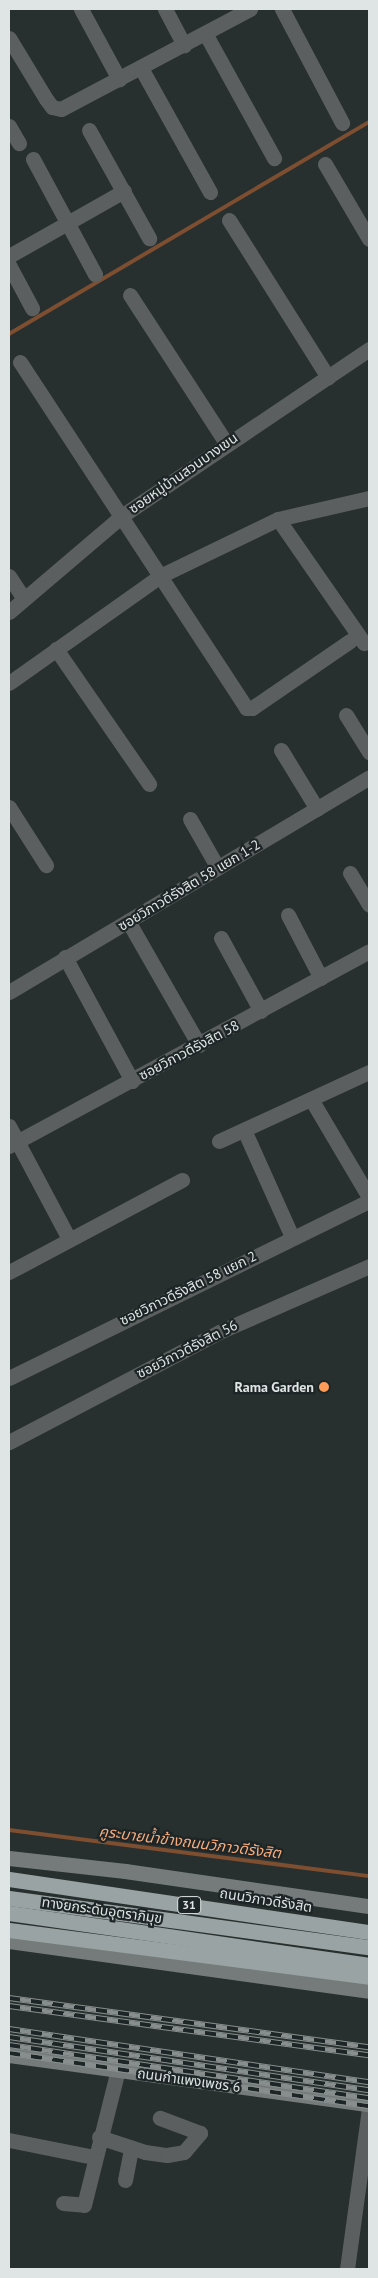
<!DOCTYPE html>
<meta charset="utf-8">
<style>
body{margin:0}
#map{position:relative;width:378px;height:2278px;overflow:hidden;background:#282f2f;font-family:"PT Sans","Noto Sans Thai",sans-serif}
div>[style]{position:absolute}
.stream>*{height:4px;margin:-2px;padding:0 2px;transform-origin:2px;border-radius:2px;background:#7d4e30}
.street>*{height:15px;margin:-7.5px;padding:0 7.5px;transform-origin:7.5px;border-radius:7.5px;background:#5b5f5f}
.secondary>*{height:15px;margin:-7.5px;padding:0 7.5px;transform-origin:7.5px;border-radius:7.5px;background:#757b7b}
.highway>*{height:15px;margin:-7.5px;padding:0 7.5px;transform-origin:7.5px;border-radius:7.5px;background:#9aa3a3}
.rail>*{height:5.5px;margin-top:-2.75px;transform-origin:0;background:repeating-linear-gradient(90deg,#1e2526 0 11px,#888e8e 0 22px);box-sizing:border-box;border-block:1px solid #888e8e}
.dots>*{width:14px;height:14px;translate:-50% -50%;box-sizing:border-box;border:2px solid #1e2526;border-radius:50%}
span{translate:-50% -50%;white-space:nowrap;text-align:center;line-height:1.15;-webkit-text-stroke:4.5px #1e2526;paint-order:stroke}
.shield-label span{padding:1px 4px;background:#1e2526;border:1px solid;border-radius:4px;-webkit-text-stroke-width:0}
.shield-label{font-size:12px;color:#dfe4e4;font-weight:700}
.street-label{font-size:14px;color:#dfe4e4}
.poi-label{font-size:14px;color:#dfe4e4;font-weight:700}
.right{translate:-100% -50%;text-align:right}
.water-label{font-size:15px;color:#f6ab7d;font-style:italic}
.frame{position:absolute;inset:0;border:10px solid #dfe4e4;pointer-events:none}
</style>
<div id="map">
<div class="stream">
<i style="left:9px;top:334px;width:418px;rotate:-30.5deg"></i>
<i style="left:9px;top:1830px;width:363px;rotate:7.3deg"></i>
</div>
<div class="street">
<i style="left:81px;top:9px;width:80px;rotate:61.5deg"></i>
<i style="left:165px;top:9px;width:41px;rotate:62.2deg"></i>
<i style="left:282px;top:9px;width:129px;rotate:62.2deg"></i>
<i style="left:205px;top:33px;width:143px;rotate:61.1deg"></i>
<i style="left:9px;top:38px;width:71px;rotate:58.8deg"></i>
<i style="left:46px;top:99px;width:10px;rotate:53deg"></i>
<i style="left:52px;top:107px;width:9px;rotate:13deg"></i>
<i style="left:61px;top:109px;width:214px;rotate:-27.9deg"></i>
<i style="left:141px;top:68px;width:142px;rotate:60.9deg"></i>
<i style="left:9px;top:126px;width:20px;rotate:60deg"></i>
<i style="left:89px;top:130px;width:124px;rotate:60.9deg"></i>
<i style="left:33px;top:159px;width:131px;rotate:61.7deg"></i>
<i style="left:325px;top:164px;width:87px;rotate:59.6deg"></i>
<i style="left:229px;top:220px;width:186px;rotate:57.8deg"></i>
<i style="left:9px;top:256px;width:132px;rotate:-29.5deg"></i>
<i style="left:9px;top:265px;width:49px;rotate:61.9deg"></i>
<i style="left:130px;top:295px;width:176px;rotate:57deg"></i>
<i style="left:20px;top:362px;width:413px;rotate:56.8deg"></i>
<i style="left:246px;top:708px;width:6px"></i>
<i style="left:252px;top:708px;width:119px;rotate:-34.4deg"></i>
<i style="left:278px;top:519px;width:151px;rotate:55.3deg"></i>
<i style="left:9px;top:576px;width:27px;rotate:57deg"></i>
<i style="left:9px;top:612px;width:150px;rotate:-40.4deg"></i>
<i style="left:123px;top:515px;width:297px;rotate:-34deg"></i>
<i style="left:56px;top:649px;width:164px;rotate:55.4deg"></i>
<i style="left:9px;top:683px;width:185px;rotate:-35.3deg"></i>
<i style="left:160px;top:576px;width:131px;rotate:-25.8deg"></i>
<i style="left:278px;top:519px;width:93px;rotate:-13deg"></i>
<i style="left:346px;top:715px;width:44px;rotate:58.1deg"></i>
<i style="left:281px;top:750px;width:69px;rotate:58.6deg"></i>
<i style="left:9px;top:807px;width:69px;rotate:57.5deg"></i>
<i style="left:190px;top:819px;width:56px;rotate:60.3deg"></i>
<i style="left:350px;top:873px;width:37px;rotate:59deg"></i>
<i style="left:288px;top:915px;width:71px;rotate:62.4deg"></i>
<i style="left:128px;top:921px;width:143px;rotate:60.2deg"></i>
<i style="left:221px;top:938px;width:83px;rotate:61.3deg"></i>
<i style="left:65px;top:957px;width:141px;rotate:61.6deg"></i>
<i style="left:9px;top:992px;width:419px;rotate:-30.8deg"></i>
<i style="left:311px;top:1099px;width:114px;rotate:59.4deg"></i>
<i style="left:9px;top:1126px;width:128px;rotate:62deg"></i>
<i style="left:244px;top:1130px;width:117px;rotate:65.8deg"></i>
<i style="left:219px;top:1141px;width:165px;rotate:-24.7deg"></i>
<i style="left:9px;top:1146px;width:409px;rotate:-28.4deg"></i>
<i style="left:9px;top:1272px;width:196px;rotate:-28deg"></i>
<i style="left:9px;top:1378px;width:401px;rotate:-26.2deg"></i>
<i style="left:9px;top:1442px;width:237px;rotate:-27.6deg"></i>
<i style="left:219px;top:1332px;width:164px;rotate:-23.7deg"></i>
<i style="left:99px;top:2137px;width:48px;rotate:18.1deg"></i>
<i style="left:145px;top:2152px;width:22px;rotate:8deg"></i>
<i style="left:167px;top:2155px;width:17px;rotate:-10deg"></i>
<i style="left:184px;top:2152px;width:25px;rotate:-50deg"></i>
<i style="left:200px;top:2133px;width:43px;rotate:-159.4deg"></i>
<i style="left:9px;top:2140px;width:87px;rotate:11.3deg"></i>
<i style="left:125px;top:2180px;width:33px;rotate:-79deg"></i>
<i style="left:63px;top:2203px;width:21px;rotate:5deg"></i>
<i style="left:84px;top:2205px;width:139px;rotate:-75.9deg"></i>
<i style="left:347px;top:2269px;width:162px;rotate:-82.2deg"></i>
</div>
<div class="secondary">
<i style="left:9px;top:1858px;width:117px;rotate:6.4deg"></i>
<i style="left:125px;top:1871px;width:246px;rotate:8.2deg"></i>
<i style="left:9px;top:1941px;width:363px;rotate:7.9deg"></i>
<i style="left:9px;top:2055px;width:363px;rotate:7.8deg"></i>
</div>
<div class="highway">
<i style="left:9px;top:1879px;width:364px;rotate:8.4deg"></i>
<i style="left:9px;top:1898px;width:363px;rotate:7.8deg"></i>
<i style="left:9px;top:1913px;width:364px;rotate:8.2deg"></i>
<i style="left:9px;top:1930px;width:363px;rotate:7.4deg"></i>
</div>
<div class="rail">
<i style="left:9px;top:1998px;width:363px;rotate:7.8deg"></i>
<i style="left:9px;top:2006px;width:363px;rotate:7.8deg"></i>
<i style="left:9px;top:2029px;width:364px;rotate:8.4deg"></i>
<i style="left:9px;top:2037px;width:364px;rotate:8.4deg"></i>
<i style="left:9px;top:2045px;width:364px;rotate:8.4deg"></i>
<i style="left:9px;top:2053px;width:364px;rotate:8.4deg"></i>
</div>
<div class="dots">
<i style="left:324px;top:1387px;background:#ff9b59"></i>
</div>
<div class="shield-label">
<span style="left:189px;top:1905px">31</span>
</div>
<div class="street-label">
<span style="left:183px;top:473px;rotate:-35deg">ซอยหมู่บ้านสวนบางเขน</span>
<span style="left:189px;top:885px;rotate:-31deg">ซอยวิภาวดีรังสิต 58 แยก 1-2</span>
<span style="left:189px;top:1050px;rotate:-28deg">ซอยวิภาวดีรังสิต 58</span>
<span style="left:188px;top:1288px;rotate:-26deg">ซอยวิภาวดีรังสิต 58 แยก 2</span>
<span style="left:187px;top:1349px;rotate:-27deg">ซอยวิภาวดีรังสิต 56</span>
<span style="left:266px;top:1900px;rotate:9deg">ถนนวิภาวดีรังสิต</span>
<span style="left:102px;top:1910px;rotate:8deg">ทางยกระดับอุตราภิมุข</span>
<span style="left:189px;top:2080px;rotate:8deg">ถนนกำแพงเพชร 6</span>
</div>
<div class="poi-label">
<span class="right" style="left:314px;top:1387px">Rama Garden</span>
</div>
<div class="water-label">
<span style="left:190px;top:1842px;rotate:7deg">คูระบายน้ำข้างถนนวิภาวดีรังสิต</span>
</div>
<div class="frame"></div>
</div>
